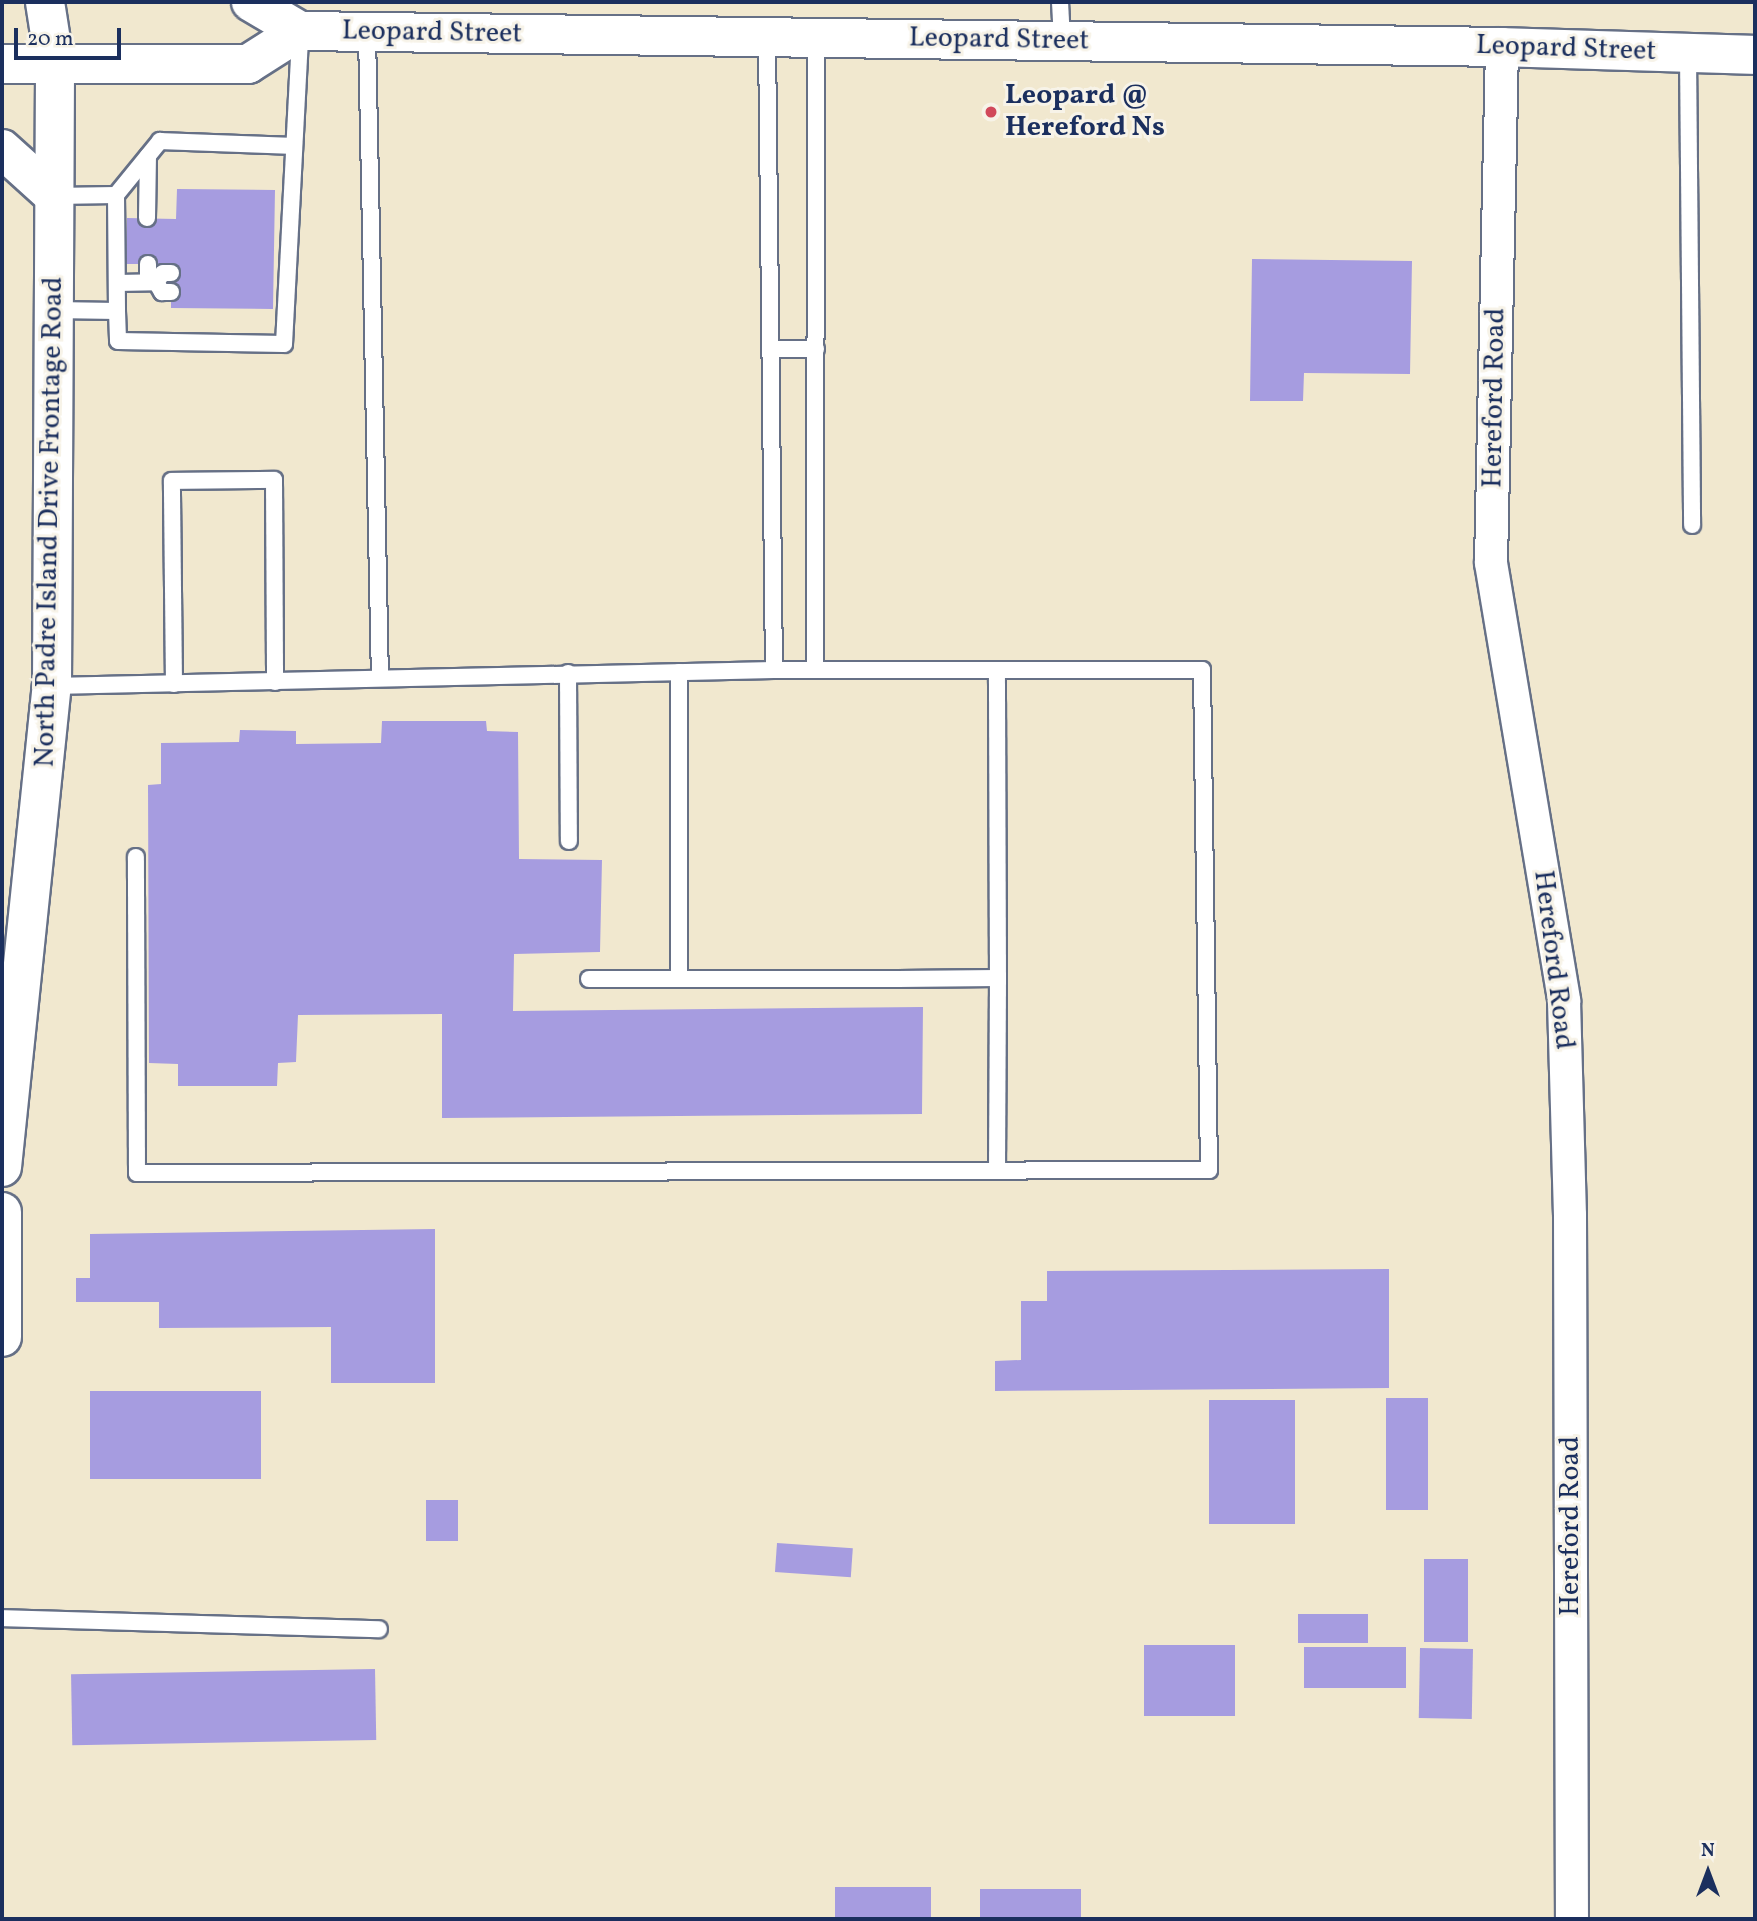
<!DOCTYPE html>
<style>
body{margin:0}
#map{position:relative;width:1757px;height:1921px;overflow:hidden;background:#f1e8cf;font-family:Vollkorn,serif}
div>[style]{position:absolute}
.building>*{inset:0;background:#a69ce0;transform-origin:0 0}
.roads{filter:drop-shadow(2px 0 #667086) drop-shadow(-2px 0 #667086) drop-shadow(0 2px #667086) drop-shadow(0 -2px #667086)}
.lane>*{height:16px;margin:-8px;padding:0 8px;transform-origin:8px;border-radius:8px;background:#fff}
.street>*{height:32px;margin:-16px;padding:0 16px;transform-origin:16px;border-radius:16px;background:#fff}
.secondary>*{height:38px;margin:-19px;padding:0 19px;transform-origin:19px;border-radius:19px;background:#fff}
.dots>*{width:19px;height:19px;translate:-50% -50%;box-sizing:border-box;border:4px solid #f7f3e8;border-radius:50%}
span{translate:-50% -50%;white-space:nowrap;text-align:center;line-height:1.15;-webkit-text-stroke:6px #f7f3e8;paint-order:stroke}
.street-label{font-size:28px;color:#1b2f5e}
.poi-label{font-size:28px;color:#1b2f5e;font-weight:700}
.left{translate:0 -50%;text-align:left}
.frame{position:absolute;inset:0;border:4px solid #1b2f5e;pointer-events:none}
.north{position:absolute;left:1673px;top:1837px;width:70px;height:70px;-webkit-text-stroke:5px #f7f3e8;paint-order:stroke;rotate:0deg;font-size:19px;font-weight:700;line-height:28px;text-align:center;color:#1b2f5e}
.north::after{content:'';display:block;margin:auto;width:24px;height:32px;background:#1b2f5e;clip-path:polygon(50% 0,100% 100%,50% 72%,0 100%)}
.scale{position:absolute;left:14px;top:28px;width:107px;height:32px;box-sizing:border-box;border:4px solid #1b2f5e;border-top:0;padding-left:9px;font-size:21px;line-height:24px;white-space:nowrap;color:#1b2f5e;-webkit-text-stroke:5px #f7f3e8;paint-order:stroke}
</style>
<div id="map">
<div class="building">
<i style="clip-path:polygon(177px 189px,275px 190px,273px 309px,171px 308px,171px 264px,126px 264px,127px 218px,176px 219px)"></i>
<i style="clip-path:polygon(1252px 259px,1412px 261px,1410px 374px,1304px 373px,1303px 401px,1250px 401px)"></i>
<i style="clip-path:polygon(382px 721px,486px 721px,487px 731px,518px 732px,519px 859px,602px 860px,600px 952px,514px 954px,513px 1011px,923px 1007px,922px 1114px,442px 1118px,442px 1014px,298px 1015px,296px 1062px,278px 1063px,277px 1086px,178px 1086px,178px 1064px,149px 1063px,148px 785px,161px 784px,161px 743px,239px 742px,240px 730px,296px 731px,296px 744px,381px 743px)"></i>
<i style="clip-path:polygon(435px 1229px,435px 1383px,331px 1383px,331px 1327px,159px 1328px,159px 1302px,76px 1302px,76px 1278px,90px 1278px,90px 1234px)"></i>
<i style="clip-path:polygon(1389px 1269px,1389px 1388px,995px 1391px,995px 1361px,1021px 1360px,1021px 1301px,1047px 1301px,1047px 1271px)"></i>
<i style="left:261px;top:1391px;width:88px;height:171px;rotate:90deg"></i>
<i style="left:1386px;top:1398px;width:42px;height:112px"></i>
<i style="left:1209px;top:1400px;width:86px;height:124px"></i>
<i style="left:426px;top:1500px;width:32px;height:41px"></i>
<i style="left:777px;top:1543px;width:76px;height:29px;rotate:4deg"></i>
<i style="left:1424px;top:1559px;width:44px;height:83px"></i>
<i style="left:1368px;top:1614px;width:29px;height:70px;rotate:90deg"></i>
<i style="left:1144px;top:1645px;width:91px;height:71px"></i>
<i style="left:1304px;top:1647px;width:102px;height:41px"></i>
<i style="left:1420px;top:1648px;width:53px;height:70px;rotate:1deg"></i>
<i style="left:375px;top:1669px;width:71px;height:304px;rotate:89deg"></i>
<i style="left:931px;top:1887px;width:32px;height:96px;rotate:90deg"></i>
<i style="left:1081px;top:1889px;width:30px;height:101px;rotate:90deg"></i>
</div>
<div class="roads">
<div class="lane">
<i style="left:1060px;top:2px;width:39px;rotate:87deg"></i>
<i style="left:367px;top:33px;width:645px;rotate:88.85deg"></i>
<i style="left:767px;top:37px;width:633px;rotate:89.37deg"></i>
<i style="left:1688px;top:53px;width:472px;rotate:89.5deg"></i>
<i style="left:116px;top:195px;width:116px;rotate:89.5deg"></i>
<i style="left:54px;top:196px;width:62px;rotate:-0.9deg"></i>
<i style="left:116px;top:195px;width:70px;rotate:-50.8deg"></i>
<i style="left:160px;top:141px;width:134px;rotate:2.1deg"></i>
<i style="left:147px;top:218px;width:62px;rotate:-89.1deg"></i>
<i style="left:148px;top:264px;width:18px;rotate:90deg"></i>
<i style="left:156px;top:282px;width:12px;rotate:59deg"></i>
<i style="left:162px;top:292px;width:9px"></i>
<i style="left:117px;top:283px;width:39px;rotate:-1deg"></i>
<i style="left:156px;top:282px;width:11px;rotate:-52deg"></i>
<i style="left:163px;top:273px;width:8px"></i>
<i style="left:54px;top:310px;width:63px;rotate:0.9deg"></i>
<i style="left:117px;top:311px;width:30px;rotate:88deg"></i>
<i style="left:118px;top:341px;width:166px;rotate:1deg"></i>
<i style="left:284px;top:344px;width:309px;rotate:-87deg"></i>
<i style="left:771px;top:349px;width:45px"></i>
<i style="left:815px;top:670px;width:632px;rotate:-89.91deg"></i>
<i style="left:679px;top:672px;width:307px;rotate:90deg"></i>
<i style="left:679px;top:979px;width:219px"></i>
<i style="left:898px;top:979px;width:100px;rotate:-0.6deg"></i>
<i style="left:998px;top:978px;width:308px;rotate:-90.2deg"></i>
<i style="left:568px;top:673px;width:168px;rotate:89.7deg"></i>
<i style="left:174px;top:684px;width:203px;rotate:-90.6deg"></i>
<i style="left:172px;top:481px;width:102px;rotate:-0.6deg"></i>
<i style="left:274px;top:480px;width:202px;rotate:89.7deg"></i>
<i style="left:52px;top:686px;width:722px;rotate:-1.27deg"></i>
<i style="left:774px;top:670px;width:428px"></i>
<i style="left:1202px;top:670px;width:500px;rotate:89.2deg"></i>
<i style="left:1209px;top:1170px;width:1072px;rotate:179.84deg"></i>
<i style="left:137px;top:1173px;width:316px;rotate:-90.2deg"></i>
<i style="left:589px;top:979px;width:90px"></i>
<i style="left:997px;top:1170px;width:192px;rotate:-89.7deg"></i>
<i style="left:2px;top:1618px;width:377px;rotate:1.7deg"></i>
</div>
<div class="street">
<i style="left:1502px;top:47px;width:516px;rotate:91.22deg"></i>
<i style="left:1491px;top:563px;width:444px;rotate:80.5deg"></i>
<i style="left:1564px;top:1001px;width:214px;rotate:88.4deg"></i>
<i style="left:1570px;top:1215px;width:704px;rotate:89.84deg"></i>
</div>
<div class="secondary">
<i style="left:251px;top:2px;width:57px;rotate:30.6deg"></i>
<i style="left:300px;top:31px;width:1202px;rotate:0.76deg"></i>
<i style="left:1502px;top:47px;width:253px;rotate:1.8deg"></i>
<i style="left:2px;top:64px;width:246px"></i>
<i style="left:248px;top:64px;width:62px;rotate:-32.4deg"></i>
<i style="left:2px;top:149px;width:70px;rotate:42.1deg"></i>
<i style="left:2px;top:1167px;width:484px;rotate:-84.1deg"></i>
<i style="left:52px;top:686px;width:620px;rotate:-89.72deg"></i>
<i style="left:55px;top:66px;width:65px;rotate:-98.9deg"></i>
<i style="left:2px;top:1212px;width:125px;rotate:90deg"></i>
</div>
</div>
<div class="dots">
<i style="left:991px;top:112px;background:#d1495b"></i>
</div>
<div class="street-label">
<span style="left:432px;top:33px;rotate:1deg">Leopard Street</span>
<span style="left:999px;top:40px;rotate:1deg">Leopard Street</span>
<span style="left:1566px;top:49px;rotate:2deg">Leopard Street</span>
<span style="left:1495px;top:398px;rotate:-89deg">Hereford Road</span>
<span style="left:50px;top:522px;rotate:-89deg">North Padre Island Drive Frontage Road</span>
<span style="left:1553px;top:960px;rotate:83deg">Hereford Road</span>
<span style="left:1571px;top:1526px;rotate:-90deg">Hereford Road</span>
</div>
<div class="poi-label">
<span class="left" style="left:1005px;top:112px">Leopard @<br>Hereford Ns</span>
</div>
<div class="frame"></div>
<div class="north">N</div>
<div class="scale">20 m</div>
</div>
